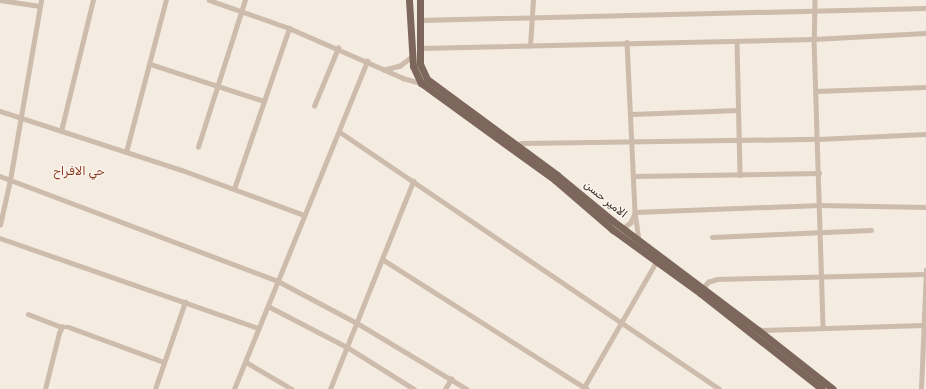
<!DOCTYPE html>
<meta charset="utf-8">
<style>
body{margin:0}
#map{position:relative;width:926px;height:389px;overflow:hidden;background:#f4ebe1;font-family:Rubik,"Noto Naskh Arabic",sans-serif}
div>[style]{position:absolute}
.minor>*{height:4.5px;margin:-2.25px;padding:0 2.25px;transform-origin:2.25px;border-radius:2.25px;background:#cdbbac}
.primary>*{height:7px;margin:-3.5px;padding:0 3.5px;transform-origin:3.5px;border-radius:3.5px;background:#7d675c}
span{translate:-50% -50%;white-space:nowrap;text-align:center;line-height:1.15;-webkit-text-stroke:3px #fbf5ee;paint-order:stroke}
.street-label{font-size:11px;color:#3b302b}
.neighbourhood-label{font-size:12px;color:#8c3b22}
</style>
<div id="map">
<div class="minor">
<i style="left:0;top:0;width:40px;rotate:8.5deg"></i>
<i style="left:209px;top:0;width:85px;rotate:19.3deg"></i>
<i style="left:289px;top:28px;width:105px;rotate:23.6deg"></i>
<i style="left:815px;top:0;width:39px;rotate:91deg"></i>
<i style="left:814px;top:39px;width:288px;rotate:88.2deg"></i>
<i style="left:420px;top:20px;width:506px;rotate:-1.36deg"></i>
<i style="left:737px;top:41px;width:134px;rotate:88.7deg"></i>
<i style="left:627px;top:42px;width:170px;rotate:87.3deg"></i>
<i style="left:635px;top:212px;width:28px;rotate:82deg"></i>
<i style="left:530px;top:46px;width:46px;rotate:-86.3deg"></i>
<i style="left:420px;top:48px;width:394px;rotate:-1.3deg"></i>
<i style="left:814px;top:39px;width:112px;rotate:-3.1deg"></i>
<i style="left:412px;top:57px;width:15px;rotate:143deg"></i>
<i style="left:400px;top:66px;width:16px;rotate:165deg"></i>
<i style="left:385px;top:70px;width:20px;rotate:24deg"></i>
<i style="left:403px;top:78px;width:19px;rotate:16deg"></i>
<i style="left:150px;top:64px;width:120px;rotate:18deg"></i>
<i style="left:816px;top:91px;width:110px;rotate:-2.1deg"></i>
<i style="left:314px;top:106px;width:63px;rotate:-67.5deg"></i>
<i style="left:0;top:111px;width:191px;rotate:18deg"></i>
<i style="left:182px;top:170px;width:130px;rotate:20.2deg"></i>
<i style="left:632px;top:114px;width:106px;rotate:-2.2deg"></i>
<i style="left:61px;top:131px;width:135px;rotate:-76.3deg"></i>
<i style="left:340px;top:132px;width:458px;rotate:34.1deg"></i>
<i style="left:515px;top:145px;width:7px;rotate:-16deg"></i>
<i style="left:522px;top:143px;width:296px;rotate:-0.8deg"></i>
<i style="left:818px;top:139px;width:108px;rotate:-2.7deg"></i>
<i style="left:198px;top:147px;width:154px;rotate:-72.3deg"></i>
<i style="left:126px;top:152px;width:157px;rotate:-75.3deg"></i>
<i style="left:0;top:176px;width:297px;rotate:20.7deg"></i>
<i style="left:278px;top:281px;width:89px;rotate:28deg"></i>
<i style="left:357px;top:323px;width:128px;rotate:31deg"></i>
<i style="left:634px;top:176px;width:185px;rotate:-0.9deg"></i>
<i style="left:234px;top:189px;width:170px;rotate:-71.1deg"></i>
<i style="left:635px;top:212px;width:185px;rotate:-2.2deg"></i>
<i style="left:820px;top:205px;width:106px;rotate:1.1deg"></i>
<i style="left:0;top:225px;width:46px;rotate:-77.5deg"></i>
<i style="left:10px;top:180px;width:183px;rotate:-80.2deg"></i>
<i style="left:623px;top:228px;width:9px;rotate:-36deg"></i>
<i style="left:630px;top:223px;width:11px;rotate:-63deg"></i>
<i style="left:712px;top:237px;width:159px;rotate:-2.5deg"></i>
<i style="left:0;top:238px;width:274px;rotate:19.2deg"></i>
<i style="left:382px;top:259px;width:243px;rotate:32.4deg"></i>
<i style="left:703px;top:288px;width:8px;rotate:-50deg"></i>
<i style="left:708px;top:282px;width:9px;rotate:-18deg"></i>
<i style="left:717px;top:279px;width:209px;rotate:-1.4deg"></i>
<i style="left:268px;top:306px;width:89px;rotate:27.4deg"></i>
<i style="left:347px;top:347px;width:79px;rotate:32.1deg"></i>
<i style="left:28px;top:314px;width:36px;rotate:21deg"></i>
<i style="left:62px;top:327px;width:7px"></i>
<i style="left:69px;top:327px;width:101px;rotate:20.2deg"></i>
<i style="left:758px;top:330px;width:165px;rotate:-1.7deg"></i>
<i style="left:246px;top:362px;width:53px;rotate:30.4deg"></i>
<i style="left:45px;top:389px;width:58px;rotate:-76deg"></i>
<i style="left:59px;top:333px;width:7px;rotate:-63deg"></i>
<i style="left:155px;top:389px;width:92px;rotate:-71deg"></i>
<i style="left:234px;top:389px;width:354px;rotate:-67.9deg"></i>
<i style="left:330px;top:389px;width:224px;rotate:-68.2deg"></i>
<i style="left:445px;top:389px;width:12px;rotate:-59deg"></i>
<i style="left:583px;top:389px;width:146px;rotate:-60.1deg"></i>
<i style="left:921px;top:389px;width:119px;rotate:-87.6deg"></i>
</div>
<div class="primary">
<i style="left:409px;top:0;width:66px;rotate:86.5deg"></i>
<i style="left:413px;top:66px;width:19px;rotate:65deg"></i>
<i style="left:421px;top:83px;width:165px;rotate:35.9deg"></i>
<i style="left:555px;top:180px;width:77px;rotate:40.8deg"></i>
<i style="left:613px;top:230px;width:107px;rotate:35.9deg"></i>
<i style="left:700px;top:293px;width:155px;rotate:38.2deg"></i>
<i style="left:420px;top:0;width:64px;rotate:90deg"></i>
<i style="left:420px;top:64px;width:17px;rotate:65deg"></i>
<i style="left:427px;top:79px;width:162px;rotate:36.4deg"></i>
<i style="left:557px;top:175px;width:72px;rotate:39.4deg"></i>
<i style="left:613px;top:221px;width:181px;rotate:36.9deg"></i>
<i style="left:758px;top:330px;width:95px;rotate:38.2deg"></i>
</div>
<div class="street-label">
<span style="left:605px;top:200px;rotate:39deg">الامير حسن</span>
</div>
<div class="neighbourhood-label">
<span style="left:79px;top:172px">حي الافراح</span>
</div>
</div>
